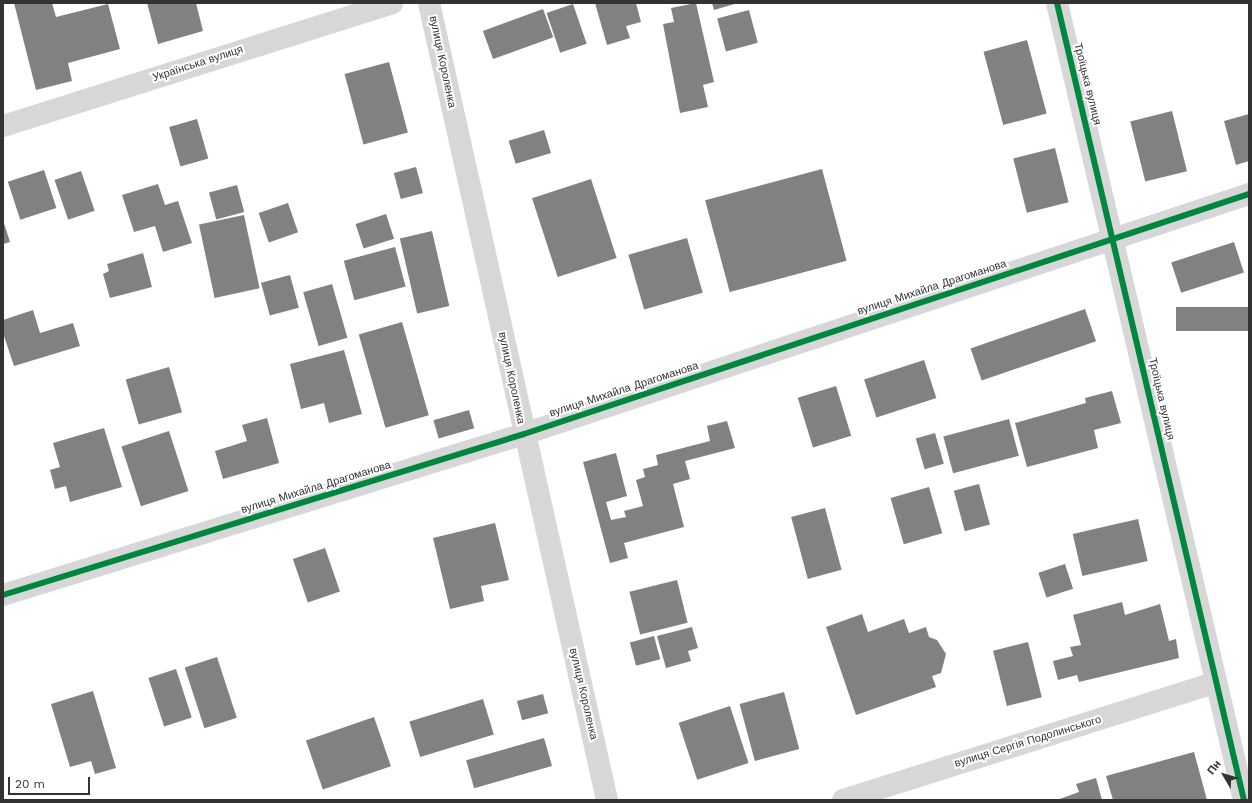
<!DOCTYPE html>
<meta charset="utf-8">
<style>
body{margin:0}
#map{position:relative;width:1252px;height:803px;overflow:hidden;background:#fff;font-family:"Work Sans",sans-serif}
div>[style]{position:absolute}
.building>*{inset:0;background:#818181;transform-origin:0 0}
.minor>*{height:22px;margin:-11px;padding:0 11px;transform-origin:11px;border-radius:11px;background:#d7d7d7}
.tertiary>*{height:22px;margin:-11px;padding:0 11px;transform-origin:11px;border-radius:11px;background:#d7d7d7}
.cycleway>*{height:6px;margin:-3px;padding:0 3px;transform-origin:3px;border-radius:3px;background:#00873e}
span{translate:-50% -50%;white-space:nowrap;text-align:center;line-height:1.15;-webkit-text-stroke:4px #fff;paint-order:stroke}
.street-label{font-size:11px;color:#333}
.frame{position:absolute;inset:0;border:4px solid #333;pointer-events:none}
.north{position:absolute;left:1204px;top:755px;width:40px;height:40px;-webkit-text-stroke:3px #fff;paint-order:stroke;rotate:308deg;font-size:11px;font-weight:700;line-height:16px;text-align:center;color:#333}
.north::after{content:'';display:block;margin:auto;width:14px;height:18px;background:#333;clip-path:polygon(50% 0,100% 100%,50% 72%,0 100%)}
.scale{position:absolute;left:8px;top:777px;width:82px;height:18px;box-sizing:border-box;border:2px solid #333;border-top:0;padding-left:5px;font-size:12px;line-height:14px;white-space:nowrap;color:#333;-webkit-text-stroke:3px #fff;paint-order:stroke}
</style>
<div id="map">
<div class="building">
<i style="clip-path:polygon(14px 3px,52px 3px,56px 17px,108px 4px,120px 49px,68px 63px,72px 81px,36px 90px)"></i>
<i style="clip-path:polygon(147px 3px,196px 3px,203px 31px,158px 44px)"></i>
<i style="clip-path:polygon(595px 3px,636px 3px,641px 22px,626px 26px,630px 38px,607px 45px)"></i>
<i style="clip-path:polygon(696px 3px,714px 82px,703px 85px,708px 107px,680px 113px,663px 24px,674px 22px,671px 8px)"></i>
<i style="clip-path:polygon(712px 3px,738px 3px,714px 10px)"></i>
<i style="left:573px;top:4px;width:42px;height:28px;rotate:71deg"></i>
<i style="left:543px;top:9px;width:30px;height:64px;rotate:70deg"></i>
<i style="left:749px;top:10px;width:34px;height:33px;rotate:75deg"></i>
<i style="left:1027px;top:40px;width:76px;height:45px;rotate:75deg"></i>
<i style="left:389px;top:62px;width:73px;height:46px;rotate:75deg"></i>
<i style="left:1172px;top:111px;width:62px;height:43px;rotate:76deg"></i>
<i style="clip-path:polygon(1249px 114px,1249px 161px,1236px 165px,1224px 121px)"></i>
<i style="left:197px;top:119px;width:41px;height:29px;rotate:74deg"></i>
<i style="left:544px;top:130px;width:24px;height:37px;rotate:73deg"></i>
<i style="left:1055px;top:148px;width:56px;height:43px;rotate:76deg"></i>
<i style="left:416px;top:167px;width:27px;height:23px;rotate:75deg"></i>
<i style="left:822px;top:169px;width:95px;height:121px;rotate:75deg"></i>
<i style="left:44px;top:170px;width:40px;height:38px;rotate:72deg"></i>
<i style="left:81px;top:171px;width:42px;height:28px;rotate:71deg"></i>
<i style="left:591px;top:179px;width:83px;height:62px;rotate:72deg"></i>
<i style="clip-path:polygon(158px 184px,165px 205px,178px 201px,192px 243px,163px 252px,155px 226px,134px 232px,122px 195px)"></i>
<i style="left:237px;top:185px;width:28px;height:29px;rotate:75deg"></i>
<i style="left:288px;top:203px;width:31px;height:31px;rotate:71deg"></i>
<i style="left:386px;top:214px;width:26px;height:32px;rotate:72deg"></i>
<i style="left:244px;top:215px;width:75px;height:46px;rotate:78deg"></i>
<i style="clip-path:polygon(3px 220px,10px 242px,3px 244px)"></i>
<i style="left:432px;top:231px;width:77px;height:33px;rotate:77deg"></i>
<i style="left:687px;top:238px;width:57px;height:61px;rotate:74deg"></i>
<i style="left:1234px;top:242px;width:32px;height:66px;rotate:72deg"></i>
<i style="left:395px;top:247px;width:41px;height:53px;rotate:75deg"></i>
<i style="clip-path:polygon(143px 253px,152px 287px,110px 298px,103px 274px,109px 271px,107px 264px)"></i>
<i style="left:290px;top:275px;width:34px;height:30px;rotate:75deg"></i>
<i style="left:332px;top:284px;width:56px;height:30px;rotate:74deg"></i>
<i style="left:1249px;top:307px;width:24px;height:73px;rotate:90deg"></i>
<i style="left:1085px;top:309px;width:34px;height:121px;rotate:71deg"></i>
<i style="clip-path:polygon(33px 310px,40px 333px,73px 323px,80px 346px,14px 366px,3px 333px,3px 320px)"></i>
<i style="left:402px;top:322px;width:97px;height:45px;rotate:74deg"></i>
<i style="clip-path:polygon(344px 350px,362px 414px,329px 423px,324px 403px,301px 409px,290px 364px)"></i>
<i style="left:924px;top:360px;width:40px;height:63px;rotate:72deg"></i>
<i style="left:169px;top:367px;width:47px;height:45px;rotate:74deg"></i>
<i style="left:836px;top:386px;width:52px;height:40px;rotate:73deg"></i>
<i style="clip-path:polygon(1112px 391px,1121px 423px,1094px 430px,1098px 448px,1027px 467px,1015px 423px,1086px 403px,1085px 398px)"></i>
<i style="left:469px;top:410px;width:19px;height:37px;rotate:74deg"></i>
<i style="clip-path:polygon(267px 418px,279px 463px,223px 479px,215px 451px,247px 441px,242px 425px)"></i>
<i style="left:1009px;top:419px;width:38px;height:68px;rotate:75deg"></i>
<i style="clip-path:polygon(727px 421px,735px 448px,685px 461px,690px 479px,673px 484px,684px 527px,624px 543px,628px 558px,610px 563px,583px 462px,616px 453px,627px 496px,606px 502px,611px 520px,626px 517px,624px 511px,643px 506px,636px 480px,645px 477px,643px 469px,658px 465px,656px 455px,710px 441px,707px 426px)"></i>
<i style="clip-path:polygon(104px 428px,122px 487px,70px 502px,66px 486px,55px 489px,50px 470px,60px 467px,53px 443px)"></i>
<i style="left:169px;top:431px;width:63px;height:50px;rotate:72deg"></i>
<i style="left:935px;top:433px;width:32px;height:20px;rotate:74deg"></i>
<i style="left:979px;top:484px;width:42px;height:26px;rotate:75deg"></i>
<i style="left:929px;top:487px;width:48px;height:40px;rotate:74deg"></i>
<i style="left:825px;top:508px;width:64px;height:35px;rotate:75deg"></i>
<i style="left:1138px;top:519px;width:43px;height:67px;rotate:77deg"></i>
<i style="clip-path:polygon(495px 523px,509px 580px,481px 586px,484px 601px,450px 609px,433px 538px)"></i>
<i style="left:325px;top:548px;width:46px;height:34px;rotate:71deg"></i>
<i style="left:1065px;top:564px;width:26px;height:28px;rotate:72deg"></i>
<i style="left:677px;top:580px;width:44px;height:49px;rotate:76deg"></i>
<i style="clip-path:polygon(1122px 602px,1125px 615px,1160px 604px,1169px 641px,1176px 639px,1179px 658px,1079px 682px,1077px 675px,1058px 680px,1053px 661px,1073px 656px,1070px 647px,1081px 645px,1073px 615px)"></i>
<i style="clip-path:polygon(862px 614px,868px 632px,904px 619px,909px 633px,926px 627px,929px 637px,937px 640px,946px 654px,941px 673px,932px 676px,936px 687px,856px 715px,826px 627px)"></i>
<i style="clip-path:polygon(692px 627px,698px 648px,688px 651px,691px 661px,666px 668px,657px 636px)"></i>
<i style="left:654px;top:636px;width:24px;height:25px;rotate:75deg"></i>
<i style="left:1028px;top:642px;width:57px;height:36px;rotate:76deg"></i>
<i style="left:217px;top:657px;width:64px;height:34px;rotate:72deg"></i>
<i style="left:176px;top:669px;width:51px;height:29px;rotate:72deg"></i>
<i style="clip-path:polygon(93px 691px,116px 768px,95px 774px,91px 761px,70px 767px,51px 704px)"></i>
<i style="left:784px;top:692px;width:59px;height:46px;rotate:75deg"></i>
<i style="left:543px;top:694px;width:20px;height:27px;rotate:75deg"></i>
<i style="left:483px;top:699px;width:37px;height:77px;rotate:73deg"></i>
<i style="left:730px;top:706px;width:60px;height:54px;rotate:72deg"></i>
<i style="left:374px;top:717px;width:52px;height:72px;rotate:71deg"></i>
<i style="left:544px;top:738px;width:29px;height:81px;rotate:74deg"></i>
<i style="clip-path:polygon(1194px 752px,1207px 800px,1113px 800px,1106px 776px)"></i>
<i style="clip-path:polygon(1096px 778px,1102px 800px,1057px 800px,1079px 792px,1076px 784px)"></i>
</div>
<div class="minor">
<i style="left:1057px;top:3px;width:819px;rotate:76.8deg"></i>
<i style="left:3px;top:126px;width:408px;rotate:-17.5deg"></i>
<i style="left:3px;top:595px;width:545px;rotate:-17.17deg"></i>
<i style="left:524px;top:434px;width:764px;rotate:-18.32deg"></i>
<i style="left:843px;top:800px;width:389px;rotate:-17.5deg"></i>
</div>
<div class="tertiary">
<i style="left:429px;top:3px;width:817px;rotate:77.41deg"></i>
</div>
<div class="cycleway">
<i style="left:1057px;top:3px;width:819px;rotate:76.8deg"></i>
<i style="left:3px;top:595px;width:545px;rotate:-17.17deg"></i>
<i style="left:524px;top:434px;width:764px;rotate:-18.32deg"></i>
</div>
<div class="street-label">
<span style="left:442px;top:62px;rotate:78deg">вулиця Короленка</span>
<span style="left:198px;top:64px;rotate:-18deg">Українська вулиця</span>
<span style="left:1087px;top:84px;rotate:76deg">Троїцька вулиця</span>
<span style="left:932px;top:288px;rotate:-18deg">вулиця Михайла Драгоманова</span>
<span style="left:511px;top:378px;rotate:78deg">вулиця Короленка</span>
<span style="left:624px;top:390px;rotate:-18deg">вулиця Михайла Драгоманова</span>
<span style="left:1161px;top:399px;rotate:77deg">Троїцька вулиця</span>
<span style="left:316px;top:488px;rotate:-17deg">вулиця Михайла Драгоманова</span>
<span style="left:583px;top:694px;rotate:77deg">вулиця Короленка</span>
<span style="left:1028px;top:742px;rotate:-17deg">вулиця Сергія Подолинського</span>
</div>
<div class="frame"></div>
<div class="north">Пн</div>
<div class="scale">20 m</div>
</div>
